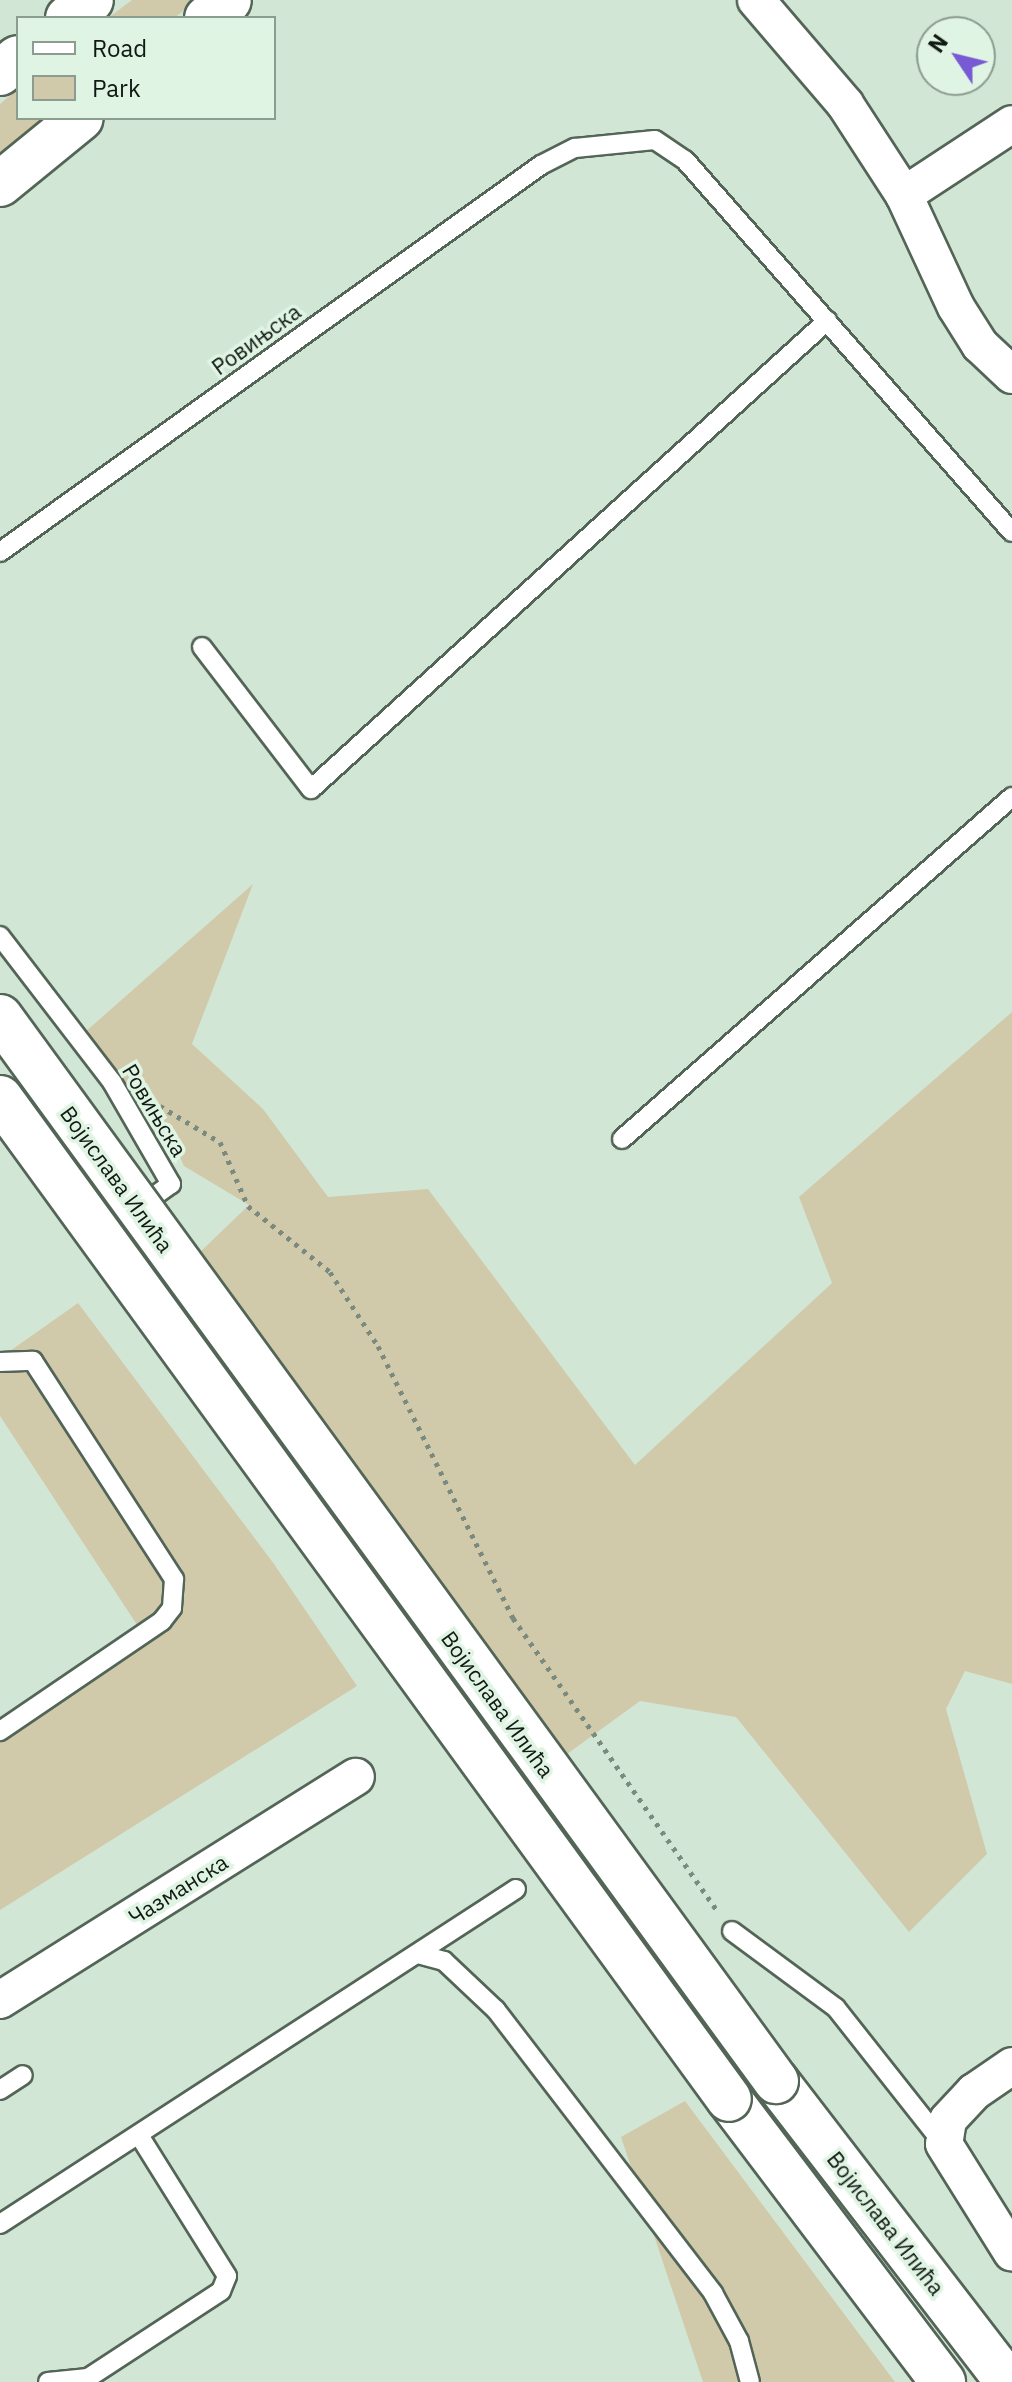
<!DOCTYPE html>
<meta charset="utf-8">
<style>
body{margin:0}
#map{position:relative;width:1012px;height:2382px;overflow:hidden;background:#d2e6d6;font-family:"IBM Plex Sans",sans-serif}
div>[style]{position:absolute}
.green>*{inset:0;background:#d1caaa}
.path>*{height:5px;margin-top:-2.5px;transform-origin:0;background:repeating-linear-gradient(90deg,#7b8a7f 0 4px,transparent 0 10px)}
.roads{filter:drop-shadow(2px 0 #536557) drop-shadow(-2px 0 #536557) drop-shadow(0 2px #536557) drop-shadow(0 -2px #536557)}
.service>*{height:18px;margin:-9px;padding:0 9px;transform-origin:9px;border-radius:9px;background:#fff}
.minor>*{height:36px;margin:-18px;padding:0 18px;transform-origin:18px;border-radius:18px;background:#fff}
.secondary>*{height:44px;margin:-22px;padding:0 22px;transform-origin:22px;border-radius:22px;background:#fff}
.trunk>*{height:44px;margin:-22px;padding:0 22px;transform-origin:22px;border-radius:22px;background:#fff}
.bridges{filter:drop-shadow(2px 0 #536557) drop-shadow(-2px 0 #536557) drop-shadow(0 2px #536557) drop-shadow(0 -2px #536557)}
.secondary-bridge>*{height:44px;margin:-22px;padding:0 22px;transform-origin:22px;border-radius:22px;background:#fff}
span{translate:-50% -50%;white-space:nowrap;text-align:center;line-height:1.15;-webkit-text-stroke:7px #dff4e3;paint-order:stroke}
.street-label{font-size:22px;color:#111913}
.legend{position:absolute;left:16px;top:16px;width:260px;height:104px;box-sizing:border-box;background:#dff4e3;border:2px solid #8d9c90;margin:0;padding:10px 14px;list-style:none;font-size:24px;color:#111913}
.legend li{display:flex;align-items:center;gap:16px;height:40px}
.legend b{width:40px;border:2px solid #8d9c90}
.north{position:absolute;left:916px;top:16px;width:80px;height:80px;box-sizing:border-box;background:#dff4e3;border:2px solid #8d9c90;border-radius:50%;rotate:305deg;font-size:22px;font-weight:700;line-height:32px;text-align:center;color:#111913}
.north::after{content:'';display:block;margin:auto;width:28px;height:36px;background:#785ad4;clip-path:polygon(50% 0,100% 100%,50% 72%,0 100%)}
</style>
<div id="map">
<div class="green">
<i style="clip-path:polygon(132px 0,198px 0,174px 18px,108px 18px)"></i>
<i style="clip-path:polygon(18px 89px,18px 118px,50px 118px,0 159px,0 104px)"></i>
<i style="clip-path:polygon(253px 884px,192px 1044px,263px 1109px,328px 1197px,428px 1189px,635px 1465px,832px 1283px,799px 1197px,1012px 1012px,1012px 1684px,965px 1671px,946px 1709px,987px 1854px,909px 1932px,736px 1717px,640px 1701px,563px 1757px,198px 1254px,249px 1205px,184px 1166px,168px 1129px,135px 1110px,76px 1040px)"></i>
<i style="clip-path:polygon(78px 1303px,274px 1564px,357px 1686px,0 1910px,0 1731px,143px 1634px,0 1416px,0 1358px)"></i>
<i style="clip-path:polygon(685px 2101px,895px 2382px,703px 2382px,621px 2137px)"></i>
</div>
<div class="path">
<i style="left:160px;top:1106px;width:70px;rotate:31deg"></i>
<i style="left:220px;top:1142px;width:70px;rotate:66.4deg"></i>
<i style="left:248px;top:1206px;width:105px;rotate:38.8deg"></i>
<i style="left:330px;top:1272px;width:88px;rotate:57deg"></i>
<i style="left:378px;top:1346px;width:304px;rotate:63.6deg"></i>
<i style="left:513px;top:1618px;width:356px;rotate:55.1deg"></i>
</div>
<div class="roads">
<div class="service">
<i style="left:0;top:552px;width:665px;rotate:-35.58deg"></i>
<i style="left:541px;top:165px;width:38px;rotate:-27deg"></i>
<i style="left:575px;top:148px;width:80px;rotate:-5.7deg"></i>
<i style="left:655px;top:140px;width:36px;rotate:34deg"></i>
<i style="left:685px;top:160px;width:495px;rotate:48.7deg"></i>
<i style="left:202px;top:647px;width:179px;rotate:52.5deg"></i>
<i style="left:311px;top:789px;width:697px;rotate:-42.21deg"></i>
<i style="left:0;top:936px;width:184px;rotate:52.5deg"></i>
<i style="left:112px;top:1082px;width:118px;rotate:60deg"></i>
<i style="left:171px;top:1184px;width:87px;rotate:144.3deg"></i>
<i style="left:622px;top:1139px;width:519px;rotate:-41.25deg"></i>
<i style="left:0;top:1362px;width:33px;rotate:-2deg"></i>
<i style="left:33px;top:1361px;width:260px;rotate:57.1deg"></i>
<i style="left:174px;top:1579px;width:29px;rotate:94deg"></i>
<i style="left:172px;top:1608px;width:16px;rotate:128deg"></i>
<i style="left:162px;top:1621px;width:196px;rotate:145.8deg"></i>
<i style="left:732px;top:1931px;width:129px;rotate:36.5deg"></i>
<i style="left:836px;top:2008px;width:171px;rotate:51.7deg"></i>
<i style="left:418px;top:1954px;width:27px;rotate:15deg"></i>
<i style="left:444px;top:1961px;width:71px;rotate:43.3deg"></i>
<i style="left:496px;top:2010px;width:357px;rotate:52.5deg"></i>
<i style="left:713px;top:2293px;width:55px;rotate:61.6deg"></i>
<i style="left:739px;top:2341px;width:42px;rotate:75deg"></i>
<i style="left:0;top:2090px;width:27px;rotate:-33deg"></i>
<i style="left:0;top:2224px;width:615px;rotate:-32.99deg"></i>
<i style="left:48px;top:2382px;width:40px;rotate:-5.7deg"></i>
<i style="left:88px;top:2378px;width:159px;rotate:-33.2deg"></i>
<i style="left:221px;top:2291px;width:16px;rotate:-68deg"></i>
<i style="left:227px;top:2276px;width:166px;rotate:-122deg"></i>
</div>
<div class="minor">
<i style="left:756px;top:0;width:137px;rotate:49.4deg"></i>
<i style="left:845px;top:104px;width:108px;rotate:57deg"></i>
<i style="left:904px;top:195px;width:123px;rotate:65.1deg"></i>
<i style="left:956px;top:307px;width:45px;rotate:57.7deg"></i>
<i style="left:980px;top:345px;width:44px;rotate:43.2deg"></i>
<i style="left:904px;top:195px;width:129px;rotate:-33.3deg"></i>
<i style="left:0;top:2000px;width:420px;rotate:-32.1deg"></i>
<i style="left:1012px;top:2066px;width:46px;rotate:145.6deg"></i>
<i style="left:974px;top:2092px;width:38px;rotate:133deg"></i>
<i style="left:948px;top:2120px;width:24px;rotate:99deg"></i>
<i style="left:944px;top:2144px;width:128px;rotate:58deg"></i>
</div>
<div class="secondary">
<i style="left:776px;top:2081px;width:380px;rotate:52.4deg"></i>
<i style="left:729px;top:2099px;width:355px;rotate:52.9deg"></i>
</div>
<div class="trunk">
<i style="left:68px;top:18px;width:29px;rotate:-38deg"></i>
<i style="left:207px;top:18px;width:28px;rotate:-39deg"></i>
<i style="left:0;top:73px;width:23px;rotate:-40deg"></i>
<i style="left:0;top:184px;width:104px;rotate:-39.2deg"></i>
</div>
</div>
<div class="bridges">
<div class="secondary-bridge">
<i style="left:0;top:1017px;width:1317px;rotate:53.9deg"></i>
<i style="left:0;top:1098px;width:1238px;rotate:53.94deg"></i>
</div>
</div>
<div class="street-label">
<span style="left:256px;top:339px;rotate:-36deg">Ровињска</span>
<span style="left:155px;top:1110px;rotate:59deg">Ровињска</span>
<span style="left:117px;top:1179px;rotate:54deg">Војислава Илића</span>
<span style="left:498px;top:1704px;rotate:54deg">Војислава Илића</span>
<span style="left:178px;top:1889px;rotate:-32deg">Чазманска</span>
<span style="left:886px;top:2223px;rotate:52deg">Војислава Илића</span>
</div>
<ul class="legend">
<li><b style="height:10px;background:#fff"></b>Road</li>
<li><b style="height:22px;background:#d1caaa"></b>Park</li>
</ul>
<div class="north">N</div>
</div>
